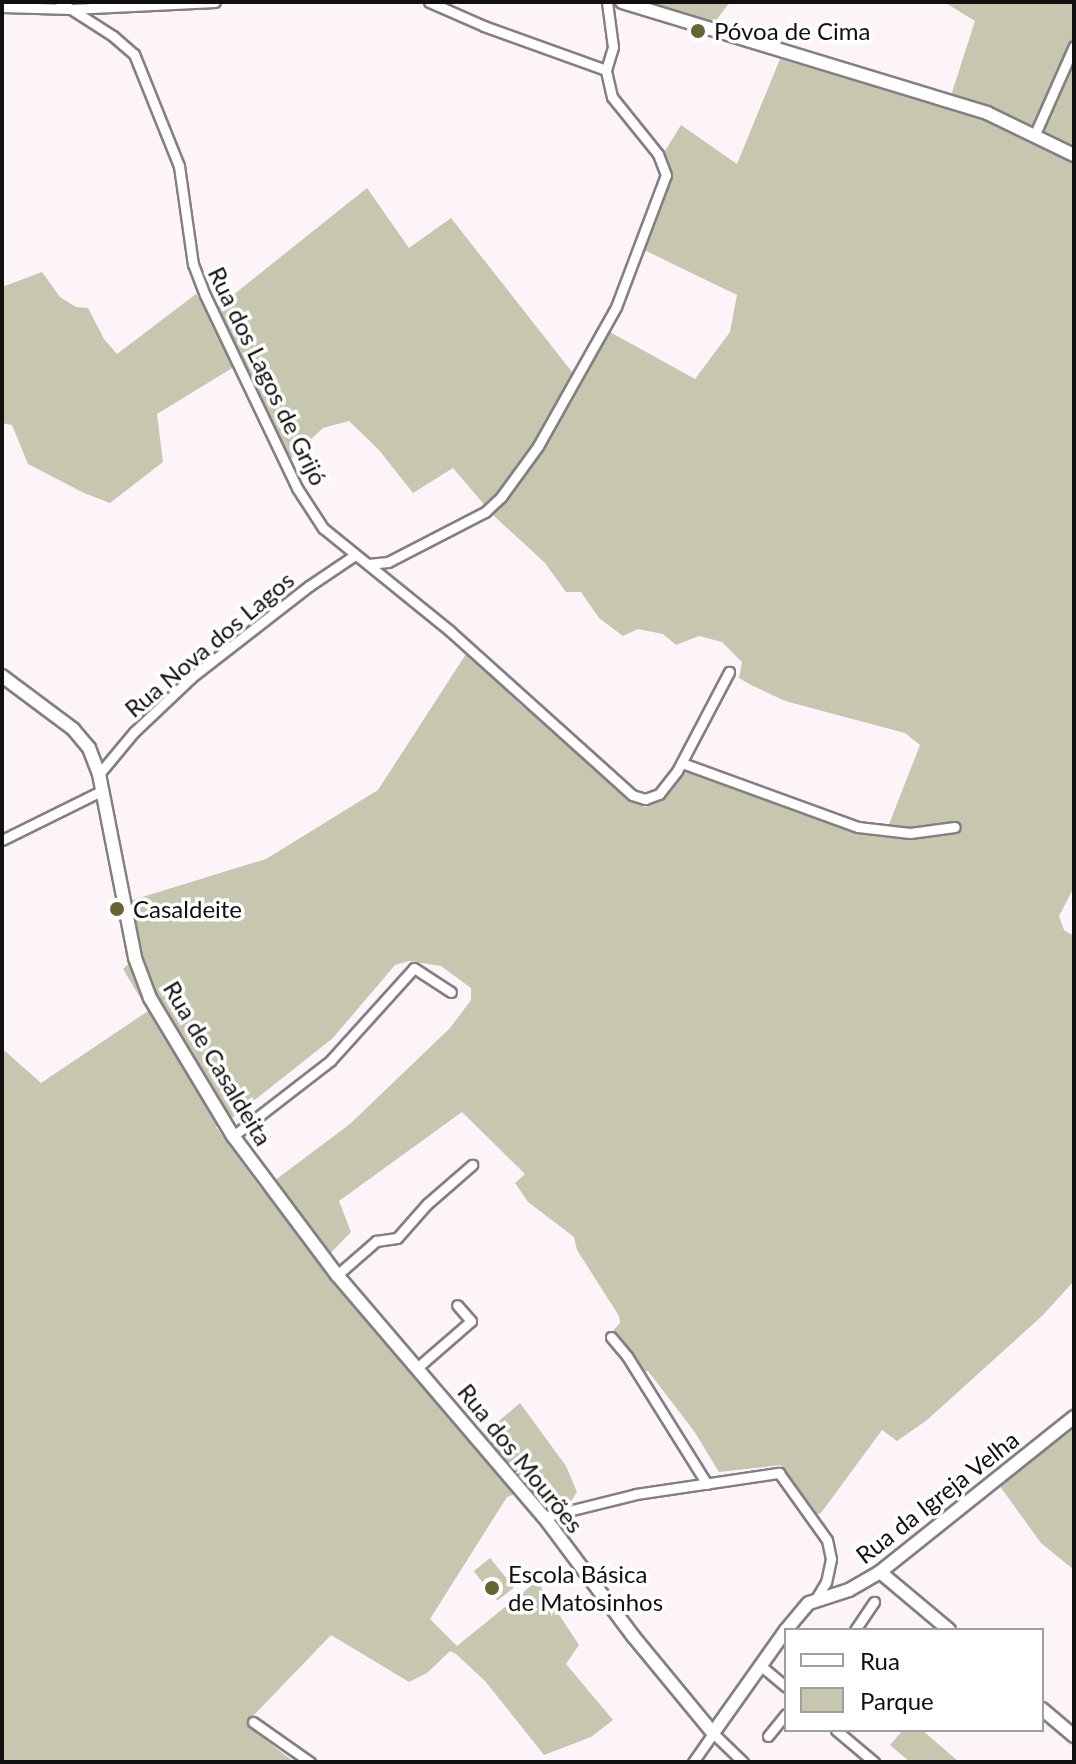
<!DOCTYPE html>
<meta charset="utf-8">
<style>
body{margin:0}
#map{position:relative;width:1076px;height:1764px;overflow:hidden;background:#fdf4f9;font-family:Lato,sans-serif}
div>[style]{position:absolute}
.green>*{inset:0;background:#c7c6af;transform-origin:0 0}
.roads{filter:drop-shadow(2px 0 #867e83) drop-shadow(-2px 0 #867e83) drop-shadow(0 2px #867e83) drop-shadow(0 -2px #867e83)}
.street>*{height:9px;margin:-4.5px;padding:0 4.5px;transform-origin:4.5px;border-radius:4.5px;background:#fff}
.secondary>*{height:12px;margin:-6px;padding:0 6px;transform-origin:6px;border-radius:6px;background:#fff}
.dots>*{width:22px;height:22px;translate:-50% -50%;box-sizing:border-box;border:4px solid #fff;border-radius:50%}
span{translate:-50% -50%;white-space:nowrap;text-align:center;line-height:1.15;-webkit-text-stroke:7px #fff;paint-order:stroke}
.poi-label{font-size:24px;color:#120f10}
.left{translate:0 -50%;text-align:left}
.street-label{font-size:24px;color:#120f10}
.frame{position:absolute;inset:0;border:4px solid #120f10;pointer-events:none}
.legend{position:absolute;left:784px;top:1628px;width:260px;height:104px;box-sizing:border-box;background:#fff;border:2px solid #a09f9f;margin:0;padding:10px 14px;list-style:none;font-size:24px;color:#120f10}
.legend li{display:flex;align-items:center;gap:16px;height:40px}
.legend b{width:40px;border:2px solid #a09f9f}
</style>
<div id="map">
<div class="green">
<i style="clip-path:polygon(645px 2px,730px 2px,714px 23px)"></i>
<i style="clip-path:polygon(evenodd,944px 2px,1074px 2px,1074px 887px,1059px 916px,1064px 930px,1074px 936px,1074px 1281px,1042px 1316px,927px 1420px,897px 1441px,882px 1430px,821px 1513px,815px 1515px,781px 1465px,719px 1472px,694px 1431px,648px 1371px,641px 1372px,612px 1332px,620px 1323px,619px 1316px,577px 1250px,574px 1237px,528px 1202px,515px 1183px,525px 1174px,462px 1112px,339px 1201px,351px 1232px,319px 1265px,474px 1442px,520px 1403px,566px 1466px,577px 1492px,567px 1507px,545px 1509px,515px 1494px,507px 1497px,430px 1619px,457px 1646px,537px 1581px,579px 1645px,566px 1664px,613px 1720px,591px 1737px,544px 1755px,485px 1681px,456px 1654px,450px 1651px,427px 1673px,409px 1682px,331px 1635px,252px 1717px,250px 1728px,294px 1762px,2px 1762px,2px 1055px,5px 1051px,41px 1083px,148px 1011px,123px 969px,139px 955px,126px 902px,266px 859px,378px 790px,466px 654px,523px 707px,548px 722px,620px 789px,645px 807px,684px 768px,698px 767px,792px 809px,886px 832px,920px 745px,905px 733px,785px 701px,751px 685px,739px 678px,742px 662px,722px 642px,699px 636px,676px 645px,663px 634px,638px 629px,623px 636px,599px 618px,581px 592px,566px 592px,545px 563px,493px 515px,453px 468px,413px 493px,379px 450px,349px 421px,323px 428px,287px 462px,242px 362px,157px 414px,163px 462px,110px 503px,84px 493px,28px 464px,12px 425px,2px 423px,2px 287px,42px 272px,60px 297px,76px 307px,88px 308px,104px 339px,117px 354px,196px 294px,208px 315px,367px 188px,409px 248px,451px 218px,572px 372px,584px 365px,610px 332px,695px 379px,730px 332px,737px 295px,644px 250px,665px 186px,665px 151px,681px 125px,737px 164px,780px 59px,947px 108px,975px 21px,944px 2px,409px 961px,441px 966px,471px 988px,471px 1000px,450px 1028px,350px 1124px,262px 1190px,216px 1127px,233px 1117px,333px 1038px,395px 965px,409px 961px)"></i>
<i style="clip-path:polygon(1074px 1406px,1074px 1570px,1041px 1543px,994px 1478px,1005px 1464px)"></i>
<i style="left:490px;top:1558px;width:38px;height:21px;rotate:51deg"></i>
<i style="clip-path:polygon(903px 1730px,922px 1730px,958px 1761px,910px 1762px,890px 1745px)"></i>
</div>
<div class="roads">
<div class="street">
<i style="left:60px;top:2px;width:63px;rotate:32.7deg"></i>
<i style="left:113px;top:36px;width:28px;rotate:41deg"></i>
<i style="left:134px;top:54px;width:121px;rotate:68.1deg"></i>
<i style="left:179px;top:166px;width:99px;rotate:81.9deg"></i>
<i style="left:193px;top:264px;width:33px;rotate:69deg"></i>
<i style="left:205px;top:295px;width:214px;rotate:64.5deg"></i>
<i style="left:297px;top:488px;width:48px;rotate:57deg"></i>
<i style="left:323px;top:528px;width:164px;rotate:39deg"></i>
<i style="left:450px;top:631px;width:245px;rotate:42deg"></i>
<i style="left:632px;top:795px;width:14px;rotate:17deg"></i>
<i style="left:645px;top:799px;width:15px;rotate:-20deg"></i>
<i style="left:659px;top:794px;width:29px;rotate:-52deg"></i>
<i style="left:677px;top:771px;width:112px;rotate:-62.3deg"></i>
<i style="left:2px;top:7px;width:69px;rotate:1.7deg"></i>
<i style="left:71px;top:9px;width:144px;rotate:-2.8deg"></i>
<i style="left:606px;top:70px;width:24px;rotate:-73deg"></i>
<i style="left:613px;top:47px;width:45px;rotate:-97.6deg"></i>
<i style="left:1035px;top:134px;width:96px;rotate:-66.1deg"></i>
<i style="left:368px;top:564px;width:20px;rotate:-6deg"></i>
<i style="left:388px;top:562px;width:109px;rotate:-27.3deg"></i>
<i style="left:485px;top:512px;width:22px;rotate:-43deg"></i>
<i style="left:501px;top:497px;width:63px;rotate:-54deg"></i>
<i style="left:538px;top:446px;width:159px;rotate:-60.7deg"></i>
<i style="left:616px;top:307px;width:141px;rotate:-69.3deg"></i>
<i style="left:666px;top:175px;width:22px;rotate:-111deg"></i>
<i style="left:658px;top:154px;width:73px;rotate:-128.9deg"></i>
<i style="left:612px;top:97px;width:28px;rotate:-103deg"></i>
<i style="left:606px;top:70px;width:130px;rotate:-160.2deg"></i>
<i style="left:484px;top:26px;width:60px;rotate:-156.4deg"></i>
<i style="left:682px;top:763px;width:187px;rotate:20deg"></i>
<i style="left:858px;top:827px;width:52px;rotate:6.6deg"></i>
<i style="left:910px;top:833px;width:45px;rotate:-7.6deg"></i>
<i style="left:99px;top:774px;width:55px;rotate:-50.2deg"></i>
<i style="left:134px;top:732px;width:80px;rotate:-43.5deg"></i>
<i style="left:192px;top:677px;width:148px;rotate:-37.9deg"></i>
<i style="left:309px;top:586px;width:55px;rotate:-34deg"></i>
<i style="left:2px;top:840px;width:110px;rotate:-26.3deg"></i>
<i style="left:233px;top:1136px;width:123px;rotate:-37.7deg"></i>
<i style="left:330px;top:1061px;width:125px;rotate:-47.9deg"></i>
<i style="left:414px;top:968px;width:44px;rotate:33deg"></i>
<i style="left:337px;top:1275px;width:52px;rotate:-41.1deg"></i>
<i style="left:376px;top:1241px;width:21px;rotate:-8deg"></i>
<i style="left:397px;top:1238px;width:45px;rotate:-48.6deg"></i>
<i style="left:427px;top:1204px;width:60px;rotate:-40.9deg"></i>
<i style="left:611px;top:1337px;width:25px;rotate:50deg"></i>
<i style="left:627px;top:1356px;width:151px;rotate:58deg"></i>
<i style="left:418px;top:1367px;width:70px;rotate:-41deg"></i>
<i style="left:471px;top:1321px;width:21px;rotate:-131deg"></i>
<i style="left:544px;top:1517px;width:95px;rotate:-14deg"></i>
<i style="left:636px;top:1494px;width:145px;rotate:-8.4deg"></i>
<i style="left:779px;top:1473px;width:82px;rotate:54.4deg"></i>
<i style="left:827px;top:1540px;width:19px;rotate:78deg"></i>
<i style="left:831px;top:1559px;width:24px;rotate:102deg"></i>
<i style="left:826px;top:1582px;width:21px;rotate:121deg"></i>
<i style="left:855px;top:1630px;width:34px;rotate:-56deg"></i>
<i style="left:760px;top:1665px;width:34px;rotate:40deg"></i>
<i style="left:253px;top:1722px;width:70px;rotate:35.1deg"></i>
<i style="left:836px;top:1730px;width:50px;rotate:40.1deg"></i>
<i style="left:768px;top:1736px;width:28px;rotate:-51deg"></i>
<i style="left:693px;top:1762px;width:35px;rotate:-55deg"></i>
<i style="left:713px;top:1733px;width:42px;rotate:44deg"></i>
</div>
<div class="secondary">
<i style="left:622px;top:2px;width:382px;rotate:16.9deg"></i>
<i style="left:987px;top:113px;width:97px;rotate:25.8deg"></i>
<i style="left:2px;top:676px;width:89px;rotate:36.7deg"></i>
<i style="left:73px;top:729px;width:25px;rotate:50deg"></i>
<i style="left:89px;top:748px;width:28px;rotate:69deg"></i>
<i style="left:99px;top:774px;width:187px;rotate:78.9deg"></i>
<i style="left:135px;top:958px;width:43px;rotate:69.4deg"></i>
<i style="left:150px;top:998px;width:161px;rotate:59deg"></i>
<i style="left:233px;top:1136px;width:174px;rotate:53.2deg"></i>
<i style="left:337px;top:1275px;width:318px;rotate:49.5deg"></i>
<i style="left:544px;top:1517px;width:149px;rotate:53.2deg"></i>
<i style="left:633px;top:1636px;width:126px;rotate:50.5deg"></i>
<i style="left:713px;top:1733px;width:126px;rotate:-54.7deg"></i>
<i style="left:880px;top:1572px;width:90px;rotate:40deg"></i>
<i style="left:786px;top:1630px;width:35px;rotate:-50deg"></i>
<i style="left:809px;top:1603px;width:42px;rotate:-18deg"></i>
<i style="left:849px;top:1590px;width:36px;rotate:-30deg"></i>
<i style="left:880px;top:1572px;width:248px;rotate:-38.6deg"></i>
<i style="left:1042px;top:1709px;width:42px;rotate:40.2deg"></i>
</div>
</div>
<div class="dots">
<i style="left:698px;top:31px;background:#686532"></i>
<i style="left:117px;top:909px;background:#686532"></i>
<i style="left:492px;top:1588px;background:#686532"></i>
</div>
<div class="poi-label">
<span class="left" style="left:714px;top:31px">Póvoa de Cima</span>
<span class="left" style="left:133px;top:909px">Casaldeite</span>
<span class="left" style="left:508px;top:1588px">Escola Básica<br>de Matosinhos</span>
</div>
<div class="street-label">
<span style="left:268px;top:376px;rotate:64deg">Rua dos Lagos de Grijó</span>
<span style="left:209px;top:644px;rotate:-40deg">Rua Nova dos Lagos</span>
<span style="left:218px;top:1063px;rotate:59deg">Rua de Casaldeita</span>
<span style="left:521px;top:1458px;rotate:51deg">Rua dos Mourões</span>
<span style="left:937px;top:1497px;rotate:-38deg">Rua da Igreja Velha</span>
</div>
<div class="frame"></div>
<ul class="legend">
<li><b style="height:10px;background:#fff"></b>Rua</li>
<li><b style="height:22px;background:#c7c6af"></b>Parque</li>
</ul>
</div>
